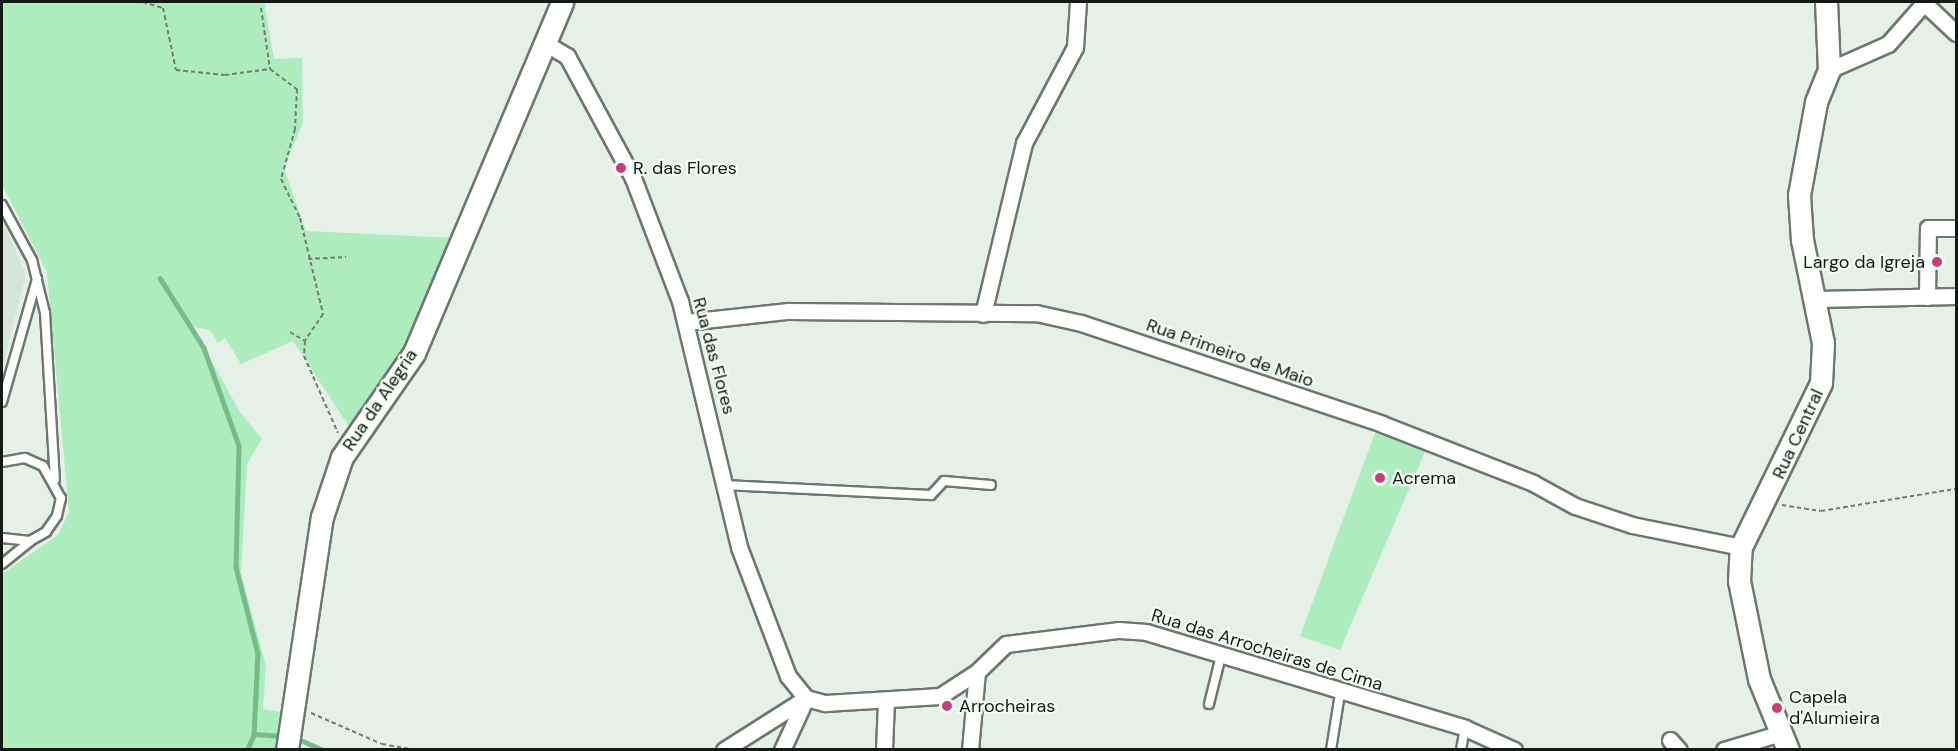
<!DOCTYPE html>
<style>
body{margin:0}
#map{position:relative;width:1958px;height:751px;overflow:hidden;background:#e5f0e7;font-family:"DM Sans",sans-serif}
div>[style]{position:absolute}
.built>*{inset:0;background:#d5e6d9}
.green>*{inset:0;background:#adecbd}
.stream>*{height:4.5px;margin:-2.25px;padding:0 2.25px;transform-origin:2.25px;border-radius:2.25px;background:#75bc89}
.path>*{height:2px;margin-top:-1px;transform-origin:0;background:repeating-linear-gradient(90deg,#737a74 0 4.5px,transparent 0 7.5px)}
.roads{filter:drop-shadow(2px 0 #6d776f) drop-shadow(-2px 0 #6d776f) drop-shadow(0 2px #6d776f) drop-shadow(0 -2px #6d776f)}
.lane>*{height:8px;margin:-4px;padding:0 4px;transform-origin:4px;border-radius:4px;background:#fff}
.street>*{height:15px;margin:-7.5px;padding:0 7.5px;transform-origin:7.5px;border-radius:7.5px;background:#fff}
.secondary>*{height:21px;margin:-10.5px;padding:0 10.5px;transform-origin:10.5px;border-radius:10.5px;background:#fff}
.dots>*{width:16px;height:16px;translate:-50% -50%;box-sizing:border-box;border:3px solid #f2fdf4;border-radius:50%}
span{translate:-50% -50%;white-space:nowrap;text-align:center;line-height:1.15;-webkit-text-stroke:4.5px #f2fdf4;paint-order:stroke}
.poi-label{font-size:18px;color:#151916}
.left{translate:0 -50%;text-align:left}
.right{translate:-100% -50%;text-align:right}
.street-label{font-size:18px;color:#151916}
.frame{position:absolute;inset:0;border:3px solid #151916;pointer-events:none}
</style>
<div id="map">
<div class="built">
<i style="clip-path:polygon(2px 220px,26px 274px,2px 369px)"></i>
</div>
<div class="green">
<i style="clip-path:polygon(2px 2px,264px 2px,274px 59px,302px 58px,303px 122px,284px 169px,306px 231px,455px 238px,404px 353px,350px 428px,293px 341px,241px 364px,225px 338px,218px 343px,211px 331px,192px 326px,240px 412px,262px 439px,247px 464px,241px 573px,266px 666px,263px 709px,287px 713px,281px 749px,2px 749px,2px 574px,58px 535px,69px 512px,47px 272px,2px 185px)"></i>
<i style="clip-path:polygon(1375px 433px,1425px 452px,1340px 650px,1300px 636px)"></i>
</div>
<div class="stream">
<i style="left:160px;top:278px;width:83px;rotate:57.8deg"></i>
<i style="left:204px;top:348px;width:104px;rotate:70.3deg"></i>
<i style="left:239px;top:446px;width:121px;rotate:91.4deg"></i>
<i style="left:236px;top:567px;width:89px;rotate:75.7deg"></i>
<i style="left:258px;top:653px;width:81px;rotate:92.8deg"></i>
<i style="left:254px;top:734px;width:29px;rotate:4deg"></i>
<i style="left:294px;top:737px;width:32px;rotate:24deg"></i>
<i style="left:247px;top:750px;width:17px;rotate:-66deg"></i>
</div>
<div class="path">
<i style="left:143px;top:2px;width:21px;rotate:17deg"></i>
<i style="left:163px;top:8px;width:63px;rotate:78.2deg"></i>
<i style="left:176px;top:70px;width:49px;rotate:5.8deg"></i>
<i style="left:225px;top:75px;width:45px;rotate:-7.6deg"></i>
<i style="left:261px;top:8px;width:62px;rotate:81.6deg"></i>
<i style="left:270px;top:69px;width:34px;rotate:37deg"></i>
<i style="left:297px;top:89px;width:40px;rotate:92.9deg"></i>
<i style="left:295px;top:129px;width:52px;rotate:105.6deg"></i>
<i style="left:281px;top:179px;width:43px;rotate:64deg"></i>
<i style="left:300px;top:218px;width:99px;rotate:76.5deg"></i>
<i style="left:323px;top:314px;width:32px;rotate:124deg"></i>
<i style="left:305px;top:341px;width:15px;rotate:94deg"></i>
<i style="left:304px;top:356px;width:84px;rotate:66.2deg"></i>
<i style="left:308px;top:259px;width:38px;rotate:-3deg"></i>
<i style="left:290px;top:332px;width:17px;rotate:31deg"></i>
<i style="left:1782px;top:505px;width:39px;rotate:9deg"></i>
<i style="left:1821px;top:511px;width:137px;rotate:-9.3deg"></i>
<i style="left:311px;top:713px;width:77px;rotate:23.6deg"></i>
<i style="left:382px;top:744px;width:34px;rotate:10deg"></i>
</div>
<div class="roads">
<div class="lane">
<i style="left:2px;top:205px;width:63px;rotate:61.4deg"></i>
<i style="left:32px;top:260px;width:55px;rotate:76.2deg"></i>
<i style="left:45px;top:313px;width:167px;rotate:86.6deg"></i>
<i style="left:2px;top:402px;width:128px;rotate:-74.1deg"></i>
<i style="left:2px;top:462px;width:23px;rotate:-10deg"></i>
<i style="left:25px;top:458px;width:20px;rotate:24deg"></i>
<i style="left:43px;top:466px;width:37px;rotate:61deg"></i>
<i style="left:61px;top:498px;width:18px;rotate:103deg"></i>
<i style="left:57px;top:516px;width:19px;rotate:125deg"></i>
<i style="left:46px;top:532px;width:18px;rotate:151deg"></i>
<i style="left:30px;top:541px;width:28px;rotate:-174deg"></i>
<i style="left:724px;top:485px;width:207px;rotate:2.8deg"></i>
<i style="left:931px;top:495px;width:19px;rotate:-47deg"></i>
<i style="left:944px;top:481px;width:47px;rotate:4.9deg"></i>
<i style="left:2px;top:564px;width:36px;rotate:-39deg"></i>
<i style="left:1209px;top:704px;width:49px;rotate:-76deg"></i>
<i style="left:1331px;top:750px;width:57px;rotate:-80.9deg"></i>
<i style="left:1461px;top:750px;width:22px;rotate:-80deg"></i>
</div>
<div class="street">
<i style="left:1924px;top:3px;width:44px;rotate:43.2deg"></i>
<i style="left:545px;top:43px;width:26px;rotate:31deg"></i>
<i style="left:567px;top:56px;width:139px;rotate:61.6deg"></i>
<i style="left:633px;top:178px;width:132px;rotate:69.1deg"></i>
<i style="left:680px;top:301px;width:253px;rotate:76.5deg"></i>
<i style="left:739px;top:547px;width:138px;rotate:69.2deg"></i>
<i style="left:788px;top:676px;width:28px;rotate:51deg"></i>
<i style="left:806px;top:698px;width:20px;rotate:15deg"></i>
<i style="left:825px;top:703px;width:115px;rotate:-3.5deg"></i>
<i style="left:940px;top:696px;width:44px;rotate:-33deg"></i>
<i style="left:977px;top:672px;width:40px;rotate:-44deg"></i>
<i style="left:1006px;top:644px;width:114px;rotate:-7.1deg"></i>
<i style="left:1119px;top:630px;width:27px;rotate:4deg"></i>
<i style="left:1146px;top:632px;width:333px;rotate:16.7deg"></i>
<i style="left:1465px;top:728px;width:54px;rotate:24.2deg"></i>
<i style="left:1829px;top:70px;width:64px;rotate:-23.8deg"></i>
<i style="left:1888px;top:44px;width:56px;rotate:-48.6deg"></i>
<i style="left:1927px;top:297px;width:69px;rotate:-89.2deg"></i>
<i style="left:1928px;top:228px;width:28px"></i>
<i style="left:1817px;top:299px;width:139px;rotate:-1.2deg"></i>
<i style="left:983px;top:314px;width:176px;rotate:-76.5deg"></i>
<i style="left:1024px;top:143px;width:109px;rotate:-62deg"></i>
<i style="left:1075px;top:47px;width:45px;rotate:-86.2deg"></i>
<i style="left:686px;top:322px;width:103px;rotate:-6.2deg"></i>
<i style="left:788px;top:311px;width:248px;rotate:0.5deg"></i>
<i style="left:1036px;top:313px;width:46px;rotate:12.5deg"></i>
<i style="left:1081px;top:323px;width:317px;rotate:18.5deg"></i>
<i style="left:1382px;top:424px;width:162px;rotate:21.3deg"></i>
<i style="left:1533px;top:483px;width:48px;rotate:28.7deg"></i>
<i style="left:1575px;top:506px;width:60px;rotate:18.4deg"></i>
<i style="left:1632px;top:525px;width:111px;rotate:11.4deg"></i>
<i style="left:1670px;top:740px;width:13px;rotate:48deg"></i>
<i style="left:724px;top:750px;width:97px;rotate:-32.4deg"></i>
<i style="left:782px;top:750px;width:55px;rotate:-65.3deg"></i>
<i style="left:884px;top:750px;width:50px;rotate:-87.7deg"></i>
<i style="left:970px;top:750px;width:78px;rotate:-84.9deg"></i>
<i style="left:1724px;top:750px;width:59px;rotate:-16.6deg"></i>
</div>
<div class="secondary">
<i style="left:287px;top:750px;width:236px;rotate:-81.5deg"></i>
<i style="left:322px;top:517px;width:63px;rotate:-71.6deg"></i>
<i style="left:342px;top:457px;width:126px;rotate:-55.3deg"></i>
<i style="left:414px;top:353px;width:381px;rotate:-67.1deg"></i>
<i style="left:1788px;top:750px;width:77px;rotate:-112.2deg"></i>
<i style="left:1759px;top:679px;width:100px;rotate:-101.5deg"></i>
<i style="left:1739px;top:581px;width:34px;rotate:-87deg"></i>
<i style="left:1741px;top:547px;width:182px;rotate:-64deg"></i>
<i style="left:1821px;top:383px;width:40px;rotate:-87.1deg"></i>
<i style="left:1823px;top:343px;width:105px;rotate:-101.5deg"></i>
<i style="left:1802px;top:240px;width:45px;rotate:-93.8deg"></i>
<i style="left:1799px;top:195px;width:95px;rotate:-79.6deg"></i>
<i style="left:1816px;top:102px;width:35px;rotate:-68deg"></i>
<i style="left:1829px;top:70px;width:68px;rotate:-92.5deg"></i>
</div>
</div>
<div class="dots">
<i style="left:621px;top:168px;background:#c73e7a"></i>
<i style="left:1937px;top:262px;background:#c73e7a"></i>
<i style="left:1380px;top:478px;background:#c73e7a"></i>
<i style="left:947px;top:706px;background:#c73e7a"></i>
<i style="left:1777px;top:708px;background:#c73e7a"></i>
</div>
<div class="poi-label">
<span class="left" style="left:633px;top:168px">R. das Flores</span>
<span class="right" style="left:1925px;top:262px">Largo da Igreja</span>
<span class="left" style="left:1392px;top:478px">Acrema</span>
<span class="left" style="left:1789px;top:708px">Capela<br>d'Alumieira</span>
<span class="left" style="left:959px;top:706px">Arrocheiras</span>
</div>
<div class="street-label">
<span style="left:1230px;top:353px;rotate:19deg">Rua Primeiro de Maio</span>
<span style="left:714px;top:356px;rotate:75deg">Rua das Flores</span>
<span style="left:380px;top:400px;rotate:-56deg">Rua da Alegria</span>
<span style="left:1798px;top:434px;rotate:-65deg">Rua Central</span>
<span style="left:1267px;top:650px;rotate:17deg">Rua das Arrocheiras de Cima</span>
</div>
<div class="frame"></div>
</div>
